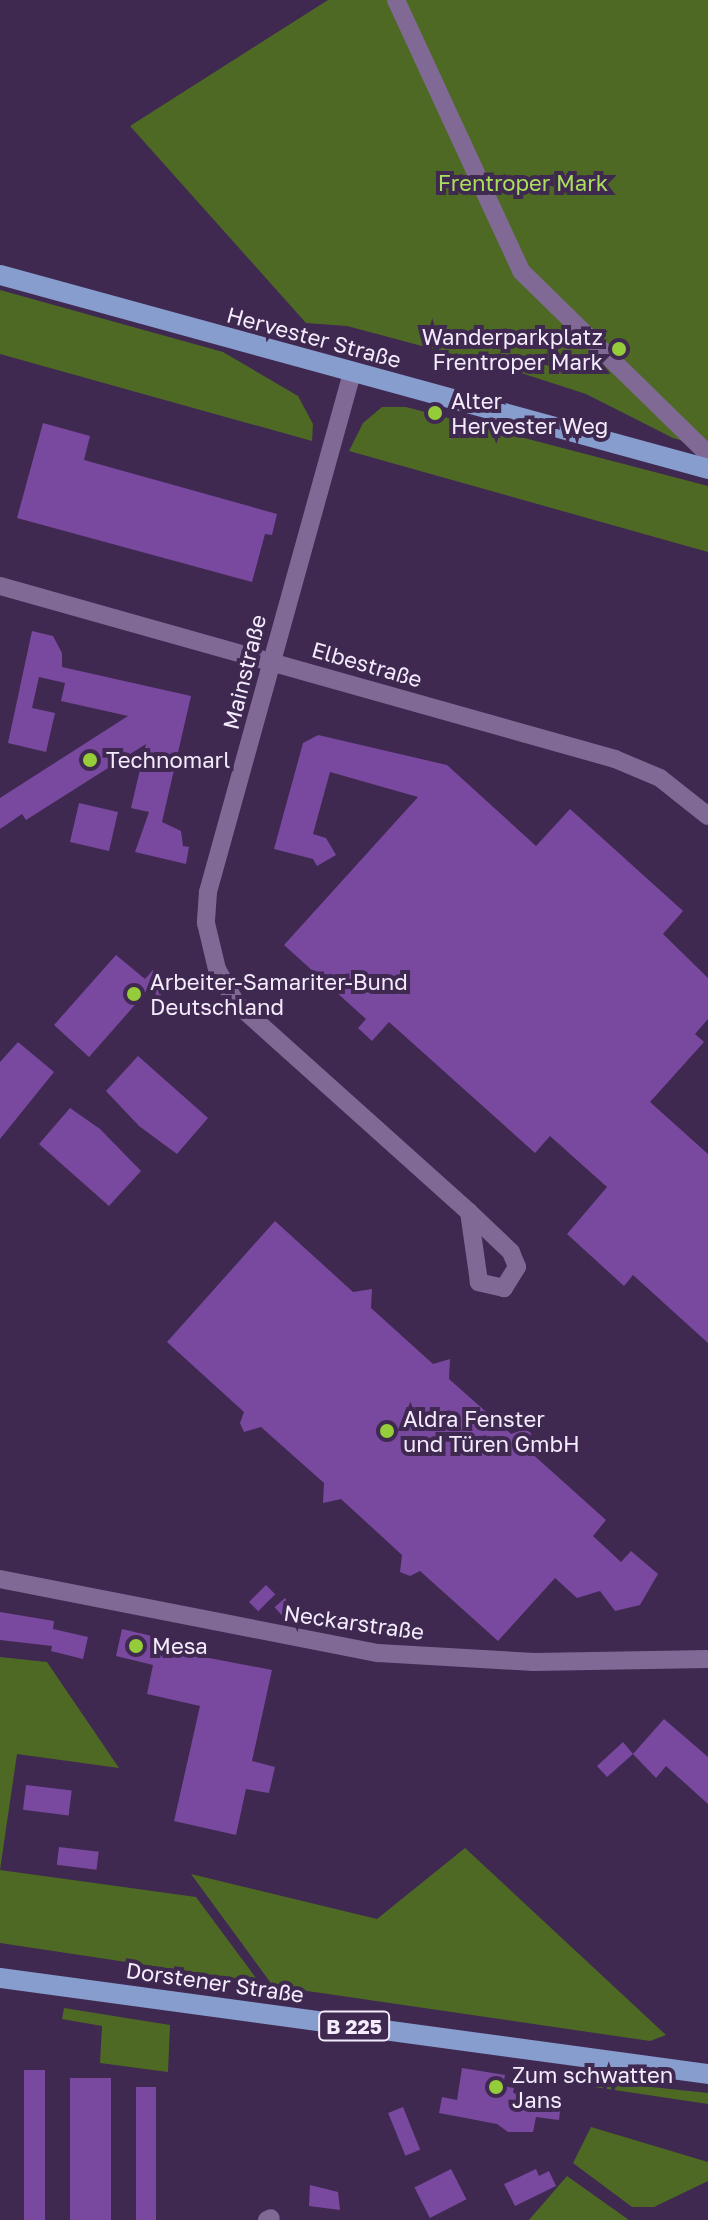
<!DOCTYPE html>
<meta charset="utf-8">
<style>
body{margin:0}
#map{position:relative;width:708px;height:2220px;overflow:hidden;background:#3f2951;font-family:"Golos Text",sans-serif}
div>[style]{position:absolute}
.green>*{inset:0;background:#4e6923}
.building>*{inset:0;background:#79489f;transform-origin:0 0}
.minor>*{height:18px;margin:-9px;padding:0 9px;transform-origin:9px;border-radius:9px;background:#816996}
.major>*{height:20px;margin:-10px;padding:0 10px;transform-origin:10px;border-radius:10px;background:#879dce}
.dots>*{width:22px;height:22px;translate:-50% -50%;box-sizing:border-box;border:4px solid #3f2951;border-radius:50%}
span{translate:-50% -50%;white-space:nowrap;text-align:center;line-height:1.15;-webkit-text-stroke:8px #3f2951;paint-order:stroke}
.shield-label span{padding:2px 6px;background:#3f2951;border:2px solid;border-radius:6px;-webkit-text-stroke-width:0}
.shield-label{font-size:20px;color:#f4ecfc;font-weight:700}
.park-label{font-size:22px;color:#aadf5b}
.poi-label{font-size:22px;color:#f4ecfc}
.right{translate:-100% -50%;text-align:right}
.left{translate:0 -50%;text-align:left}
.street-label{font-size:22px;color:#f4ecfc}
</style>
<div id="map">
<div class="green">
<i style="clip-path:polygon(328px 0,708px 0,708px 448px,673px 438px,586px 394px,512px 370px,347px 326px,306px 323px,130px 126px)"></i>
<i style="clip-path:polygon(0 290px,223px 352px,298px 396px,313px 424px,312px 441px,0 354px)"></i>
<i style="clip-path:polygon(382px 407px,406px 407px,708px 486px,708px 552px,349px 451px,363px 423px)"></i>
<i style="clip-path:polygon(0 1657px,47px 1662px,119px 1768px,17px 1754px,0 1870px)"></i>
<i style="clip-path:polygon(465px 1848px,666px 2035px,650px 2041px,273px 1986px,191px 1874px,377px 1919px)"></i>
<i style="clip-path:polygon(0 1870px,196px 1897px,259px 1982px,0 1943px)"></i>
<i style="clip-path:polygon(64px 2008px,170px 2025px,168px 2072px,100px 2063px,102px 2026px,62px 2019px)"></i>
<i style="clip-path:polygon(595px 2081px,708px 2093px,708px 2104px,594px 2087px)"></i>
<i style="clip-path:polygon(591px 2127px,708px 2162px,708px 2181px,654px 2207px,632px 2207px,573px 2163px)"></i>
<i style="clip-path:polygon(567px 2176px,629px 2220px,529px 2220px)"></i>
</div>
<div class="building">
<i style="clip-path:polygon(43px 423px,90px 436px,84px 460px,277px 514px,272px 535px,265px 534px,252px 582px,17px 518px)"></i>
<i style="clip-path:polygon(32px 631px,53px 636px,62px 653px,62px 667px,191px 696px,162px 822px,181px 831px,183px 846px,189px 847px,186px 864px,135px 852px,149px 812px,131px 808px,146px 744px,26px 820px,22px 814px,0 829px,0 798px,128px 716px,61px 701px,65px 683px,39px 677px,32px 708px,55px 713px,46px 752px,8px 743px)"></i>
<i style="clip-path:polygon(318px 735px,447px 765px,536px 846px,570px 809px,683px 911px,663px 934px,708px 978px,708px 1019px,695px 1034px,704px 1042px,650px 1102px,708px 1154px,708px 1343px,633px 1275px,624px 1286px,567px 1234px,607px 1187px,550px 1136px,535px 1153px,389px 1022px,372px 1041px,358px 1028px,366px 1019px,284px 945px,418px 797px,330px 772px,313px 834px,326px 838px,336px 855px,317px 866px,313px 859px,274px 849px,303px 743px)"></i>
<i style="left:79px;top:803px;width:40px;height:40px;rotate:13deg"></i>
<i style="clip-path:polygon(116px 955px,145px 979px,153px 970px,169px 985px,159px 997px,149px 989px,89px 1057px,54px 1025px)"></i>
<i style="clip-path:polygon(18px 1042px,54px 1072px,0 1139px,0 1062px)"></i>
<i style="clip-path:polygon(138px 1056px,208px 1118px,177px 1154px,139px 1126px,106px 1091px)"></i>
<i style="clip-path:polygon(70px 1108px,100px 1129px,141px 1171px,109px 1206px,39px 1144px)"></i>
<i style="clip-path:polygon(275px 1221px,353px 1292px,372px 1289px,371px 1308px,433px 1364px,450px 1359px,449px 1379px,511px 1434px,525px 1429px,531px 1433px,529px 1451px,606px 1520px,593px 1536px,621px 1562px,631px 1551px,658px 1574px,640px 1605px,615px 1611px,600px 1591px,577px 1598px,555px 1578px,498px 1641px,420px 1571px,410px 1576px,400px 1572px,402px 1555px,341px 1499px,323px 1503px,324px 1483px,261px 1427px,244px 1432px,240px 1423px,244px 1412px,167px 1342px)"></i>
<i style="left:266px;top:1585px;width:13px;height:24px;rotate:45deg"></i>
<i style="left:285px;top:1598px;width:13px;height:14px;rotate:48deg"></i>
<i style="clip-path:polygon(0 1612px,54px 1621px,53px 1629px,88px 1637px,83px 1659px,51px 1651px,52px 1646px,0 1640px)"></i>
<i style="clip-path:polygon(122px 1629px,160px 1638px,157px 1648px,272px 1670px,252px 1761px,275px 1767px,269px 1793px,246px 1789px,236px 1835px,174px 1821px,200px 1706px,147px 1694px,153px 1665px,116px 1656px)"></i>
<i style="clip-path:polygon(664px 1719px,708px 1757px,708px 1804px,666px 1766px,656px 1778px,633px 1754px,607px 1777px,597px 1766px,623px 1742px,633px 1754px)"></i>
<i style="left:26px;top:1785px;width:46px;height:25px;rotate:7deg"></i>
<i style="left:59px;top:1847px;width:40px;height:18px;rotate:7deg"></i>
<i style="clip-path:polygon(462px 2068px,505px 2075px,503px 2086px,514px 2088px,513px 2093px,561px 2103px,559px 2120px,536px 2117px,533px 2132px,508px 2132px,497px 2124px,439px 2113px,442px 2097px,457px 2100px)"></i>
<i style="left:24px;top:2070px;width:21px;height:150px"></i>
<i style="left:70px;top:2078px;width:41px;height:142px"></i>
<i style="left:136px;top:2087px;width:20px;height:133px"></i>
<i style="left:403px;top:2107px;width:46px;height:16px;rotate:68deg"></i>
<i style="left:451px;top:2169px;width:34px;height:41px;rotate:63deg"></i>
<i style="clip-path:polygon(536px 2169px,539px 2176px,549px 2171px,556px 2186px,515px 2206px,504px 2184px)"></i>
<i style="clip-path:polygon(310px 2185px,338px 2192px,340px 2210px,309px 2206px)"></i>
</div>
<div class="minor">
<i style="left:396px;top:0;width:298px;rotate:65.2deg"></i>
<i style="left:521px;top:271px;width:262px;rotate:44.4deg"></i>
<i style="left:352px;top:373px;width:539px;rotate:105.51deg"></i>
<i style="left:208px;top:892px;width:31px;rotate:94deg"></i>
<i style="left:206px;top:923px;width:47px;rotate:76.6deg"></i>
<i style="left:217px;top:969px;width:39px;rotate:61deg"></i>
<i style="left:236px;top:1003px;width:313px;rotate:41.9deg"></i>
<i style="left:469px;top:1212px;width:58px;rotate:43.6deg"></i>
<i style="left:511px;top:1252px;width:16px;rotate:68deg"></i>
<i style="left:517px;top:1267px;width:25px;rotate:122deg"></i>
<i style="left:504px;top:1288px;width:26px;rotate:-167deg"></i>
<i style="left:479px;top:1282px;width:71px;rotate:-98.1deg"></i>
<i style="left:0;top:586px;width:639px;rotate:15.71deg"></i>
<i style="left:615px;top:759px;width:49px;rotate:22.9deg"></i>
<i style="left:660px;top:778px;width:61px;rotate:38.4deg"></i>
<i style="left:0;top:1579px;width:385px;rotate:11.1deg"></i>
<i style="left:378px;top:1653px;width:156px;rotate:3.3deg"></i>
<i style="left:534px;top:1662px;width:174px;rotate:-1deg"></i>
<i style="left:267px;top:2220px;width:4px;rotate:-27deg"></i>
</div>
<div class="major">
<i style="left:0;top:275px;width:734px;rotate:15.32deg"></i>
<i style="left:0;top:1978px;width:714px;rotate:7.72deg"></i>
</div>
<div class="dots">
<i style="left:619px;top:349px;background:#95cc3a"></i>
<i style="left:435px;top:413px;background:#95cc3a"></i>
<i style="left:90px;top:760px;background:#95cc3a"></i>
<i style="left:134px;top:994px;background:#95cc3a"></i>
<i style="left:387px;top:1431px;background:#95cc3a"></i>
<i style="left:136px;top:1646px;background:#95cc3a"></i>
<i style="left:496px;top:2087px;background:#95cc3a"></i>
</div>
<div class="shield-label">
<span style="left:354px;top:2026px">B 225</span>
</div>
<div class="park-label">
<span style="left:523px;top:183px">Frentroper Mark</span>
</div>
<div class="poi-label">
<span class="right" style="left:603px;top:349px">Wanderparkplatz<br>Frentroper Mark</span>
<span class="left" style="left:451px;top:413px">Alter<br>Hervester Weg</span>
<span class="left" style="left:106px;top:760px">Technomarl</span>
<span class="left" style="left:150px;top:994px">Arbeiter-Samariter-Bund<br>Deutschland</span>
<span class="left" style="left:403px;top:1431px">Aldra Fenster<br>und Türen GmbH</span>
<span class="left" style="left:152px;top:1646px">Mesa</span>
<span class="left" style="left:512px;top:2087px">Zum schwatten<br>Jans</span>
</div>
<div class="street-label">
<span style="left:314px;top:337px;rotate:15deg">Hervester Straße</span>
<span style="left:367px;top:664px;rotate:16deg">Elbestraße</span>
<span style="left:244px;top:672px;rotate:-76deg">Mainstraße</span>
<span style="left:354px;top:1622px;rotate:8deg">Neckarstraße</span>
<span style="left:215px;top:1982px;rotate:8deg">Dorstener Straße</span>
</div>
</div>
